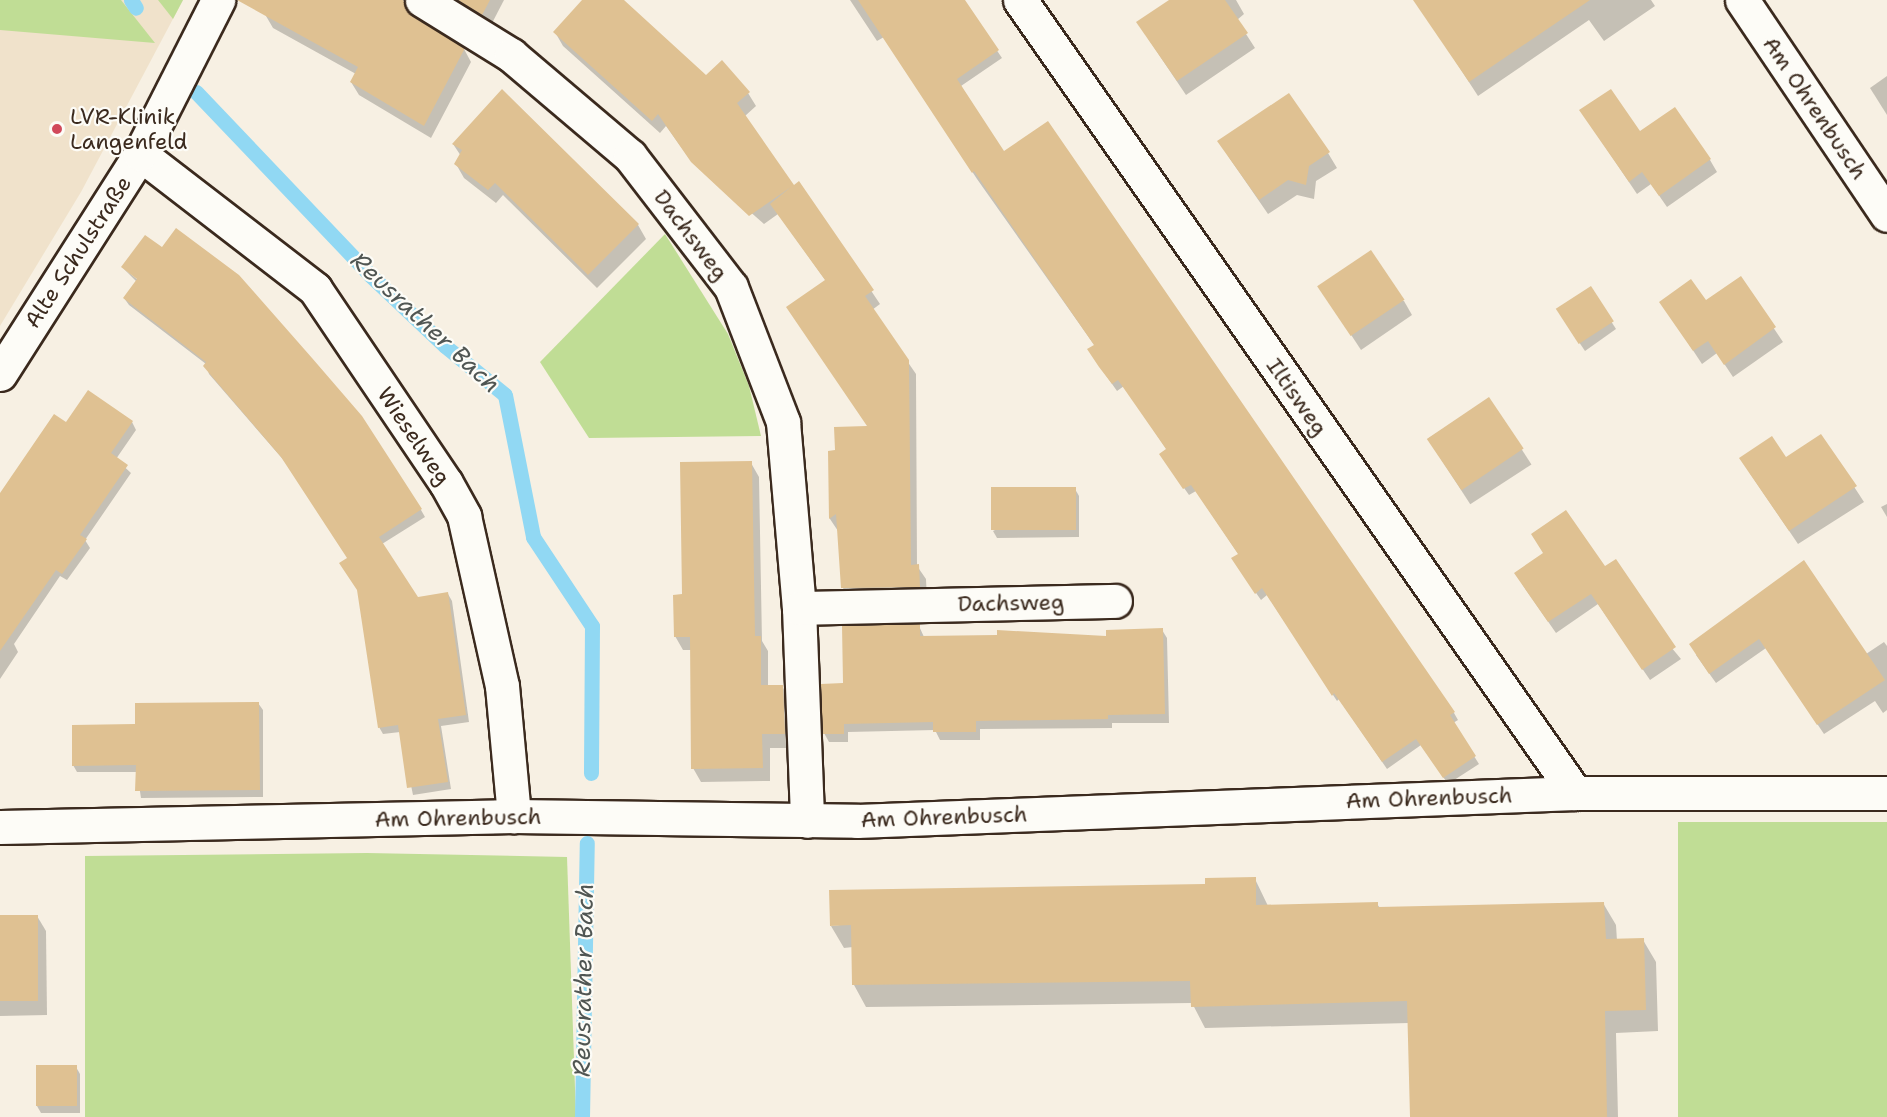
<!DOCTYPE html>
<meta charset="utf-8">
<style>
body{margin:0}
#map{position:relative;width:1887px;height:1117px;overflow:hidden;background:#f7f0e3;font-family:"Shantell Sans",sans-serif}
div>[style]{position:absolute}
.built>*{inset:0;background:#f0e2cb}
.green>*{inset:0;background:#c0dd95;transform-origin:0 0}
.shadow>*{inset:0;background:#0003;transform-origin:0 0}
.stream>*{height:15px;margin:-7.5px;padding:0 7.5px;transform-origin:7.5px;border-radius:7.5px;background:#91d8f3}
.building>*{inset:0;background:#dfc192;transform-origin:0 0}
.roads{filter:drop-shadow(2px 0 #3b2a1e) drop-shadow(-2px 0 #3b2a1e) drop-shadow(0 2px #3b2a1e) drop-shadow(0 -2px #3b2a1e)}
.street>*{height:33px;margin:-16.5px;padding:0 16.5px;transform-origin:16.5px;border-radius:16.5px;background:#fdfcf7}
.dots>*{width:16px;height:16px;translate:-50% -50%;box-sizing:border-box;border:3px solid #fdfcf7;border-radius:50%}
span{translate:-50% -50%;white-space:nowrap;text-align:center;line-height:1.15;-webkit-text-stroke:4.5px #fdfcf7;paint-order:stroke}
.street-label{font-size:22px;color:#3b2a1e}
.poi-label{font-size:22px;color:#3b2a1e}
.left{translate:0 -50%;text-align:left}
.water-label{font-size:24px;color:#505653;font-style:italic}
</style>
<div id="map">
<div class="built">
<i style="clip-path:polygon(0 0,183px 0,81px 192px,0 326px)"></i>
</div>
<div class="green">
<i style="clip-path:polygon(0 0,121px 0,155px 43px,0 30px)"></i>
<i style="clip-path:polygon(158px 0,183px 0,173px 19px)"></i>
<i style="clip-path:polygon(665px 234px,728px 334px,749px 386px,761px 436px,589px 438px,540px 362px)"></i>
<i style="left:1887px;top:822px;width:295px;height:209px;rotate:90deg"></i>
<i style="clip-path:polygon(367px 853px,567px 857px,576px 1117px,85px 1117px,85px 856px)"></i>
</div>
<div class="shadow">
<i style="clip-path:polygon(274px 0,318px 0,464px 49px,471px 62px,431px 138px,359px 95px,351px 82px,356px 74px,273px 28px,266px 16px)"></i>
<i style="clip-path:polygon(453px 0,504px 0,490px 27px)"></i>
<i style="clip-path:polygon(584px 0,622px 0,706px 77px,748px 93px,756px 106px,745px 116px,794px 187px,799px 183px,880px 304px,872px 310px,916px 374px,917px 566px,926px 579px,927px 600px,850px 601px,843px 588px,838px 531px,830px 519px,829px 452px,836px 452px,869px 427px,826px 281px,778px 214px,764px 224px,689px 158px,666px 126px,660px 133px,563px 46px,555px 32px)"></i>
<i style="clip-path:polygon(850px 0,963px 0,1002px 58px,961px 86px,1004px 153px,1454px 713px,1458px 720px,1453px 723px,1479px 764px,1448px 784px,1421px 745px,1387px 769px,1339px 699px,1337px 701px,1267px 595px,1261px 600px,1237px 566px,1239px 555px,1196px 491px,1189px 495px,1165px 461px,1167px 450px,1124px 386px,1117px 391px,1105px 374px,1095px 346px,977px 179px,884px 37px,877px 41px)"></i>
<i style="clip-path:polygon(1172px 0,1236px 0,1244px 14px,1237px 20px,1255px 48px,1186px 95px,1147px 37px)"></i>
<i style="clip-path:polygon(1443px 0,1651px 0,1655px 6px,1604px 41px,1589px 20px,1478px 96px,1424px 13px)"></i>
<i style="clip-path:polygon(1887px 76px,1887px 115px,1870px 88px)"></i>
<i style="clip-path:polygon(502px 91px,638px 225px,646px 239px,597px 288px,503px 195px,496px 203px,464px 178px,456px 164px,461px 156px,453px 144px)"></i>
<i style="clip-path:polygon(1581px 111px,1710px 160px,1717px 172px,1667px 207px,1651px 184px,1637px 194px)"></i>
<i style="clip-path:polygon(1328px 153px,1337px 168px,1316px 181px,1314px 199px,1297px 195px,1268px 214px,1228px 156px)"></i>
<i style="clip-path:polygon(122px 267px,421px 510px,425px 517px,382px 544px,417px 598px,448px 594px,452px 601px,469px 722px,441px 726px,451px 789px,413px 795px,400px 732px,383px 734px,379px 727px,359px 591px,349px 558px,287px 464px,209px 374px,206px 364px,129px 305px,124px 298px,137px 282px)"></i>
<i style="clip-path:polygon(1740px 278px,1783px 342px,1733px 377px,1717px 353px,1702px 364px,1661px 302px,1706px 302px)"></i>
<i style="clip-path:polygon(1319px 286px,1404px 301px,1412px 315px,1361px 350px)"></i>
<i style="clip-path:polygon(1590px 288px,1616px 329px,1585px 351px,1562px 317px)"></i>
<i style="left:1489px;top:399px;width:78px;height:73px;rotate:57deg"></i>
<i style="clip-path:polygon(132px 422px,136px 430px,116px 459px,131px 473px,85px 540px,90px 548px,67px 580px,60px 576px,14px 644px,18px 652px,0 679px,0 496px,66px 424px)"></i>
<i style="clip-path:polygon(1821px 436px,1864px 502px,1798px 544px,1749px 472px,1786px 459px)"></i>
<i style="clip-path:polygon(751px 463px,759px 477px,762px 641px,768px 651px,768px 686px,782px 686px,790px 700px,792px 748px,770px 748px,770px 781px,701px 782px,693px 768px,691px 650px,683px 650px,675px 636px,684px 596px)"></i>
<i style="clip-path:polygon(1075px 489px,1079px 496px,1079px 537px,997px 538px,993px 531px)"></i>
<i style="clip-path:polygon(1887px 504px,1887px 517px,1881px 507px)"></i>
<i style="clip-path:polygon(1804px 562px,1866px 654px,1884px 642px,1887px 646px,1887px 710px,1883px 713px,1875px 701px,1824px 734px,1766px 648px,1716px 683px,1696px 655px)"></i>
<i style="clip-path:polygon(1605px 568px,1681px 659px,1650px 680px,1598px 604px,1556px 633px,1522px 584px)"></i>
<i style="clip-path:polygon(919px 626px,924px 637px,1108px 638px,1162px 630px,1167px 638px,1169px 723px,1112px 723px,1112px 728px,980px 729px,980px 740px,940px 740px,935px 730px,848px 732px,848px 742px,829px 742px,824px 733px,845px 685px)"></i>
<i style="clip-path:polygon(258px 703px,263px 710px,263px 797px,141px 798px,137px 772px,77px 772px,73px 765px,136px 725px)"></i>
<i style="clip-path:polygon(1255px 879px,1268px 906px,1377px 904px,1380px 908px,1603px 903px,1616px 925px,1617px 941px,1643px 940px,1656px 962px,1658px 1031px,1616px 1033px,1618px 1117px,1411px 1117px,1409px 1023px,1205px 1028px,1192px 1003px,866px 1007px,854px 985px,853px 947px,844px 948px,831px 926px)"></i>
<i style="clip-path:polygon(37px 916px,46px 931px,47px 1015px,0 1016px,0 917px)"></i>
<i style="clip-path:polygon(76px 1067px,80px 1074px,80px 1113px,41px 1113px,37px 1106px)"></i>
</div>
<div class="stream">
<i style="left:131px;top:0;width:9px;rotate:58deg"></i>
<i style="left:196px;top:92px;width:253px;rotate:46.4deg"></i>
<i style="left:370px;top:275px;width:103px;rotate:43.4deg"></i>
<i style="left:445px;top:346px;width:77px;rotate:39.2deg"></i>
<i style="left:505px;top:395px;width:145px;rotate:78.8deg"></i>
<i style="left:533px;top:537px;width:107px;rotate:56.5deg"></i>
<i style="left:592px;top:626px;width:147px;rotate:90.4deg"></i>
<i style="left:582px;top:1117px;width:274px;rotate:-89deg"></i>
</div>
<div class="building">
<i style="clip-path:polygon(237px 0,403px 0,412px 16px,465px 48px,424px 126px,350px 82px,358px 67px)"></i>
<i style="clip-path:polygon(458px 0,490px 0,482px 15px)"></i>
<i style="clip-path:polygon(582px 0,624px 0,706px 75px,722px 60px,750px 92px,737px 103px,794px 185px,799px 181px,874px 290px,865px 296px,909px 360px,911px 565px,919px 564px,920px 587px,841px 588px,836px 514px,829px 519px,828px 451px,835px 450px,834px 427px,867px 426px,786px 307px,825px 280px,770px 204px,791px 187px,749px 216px,691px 162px,658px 114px,652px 121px,553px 32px)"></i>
<i style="clip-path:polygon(858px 0,965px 0,999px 50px,957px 79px,1004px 151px,1048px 121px,1455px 712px,1450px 715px,1476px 756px,1443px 778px,1416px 739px,1382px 762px,1334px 693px,1332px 696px,1262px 588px,1255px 594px,1231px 558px,1238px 554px,1191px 485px,1183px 489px,1159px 454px,1166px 449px,1118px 380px,1112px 384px,1099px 367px,1087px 349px,1094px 345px,974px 171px,972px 173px)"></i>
<i style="clip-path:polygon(1169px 0,1225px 0,1248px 33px,1177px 81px,1136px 22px)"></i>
<i style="clip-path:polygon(1413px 0,1590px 0,1469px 82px)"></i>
<i style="clip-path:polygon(502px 89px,639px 224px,588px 275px,495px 183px,488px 190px,454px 164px,462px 150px,452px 144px)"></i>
<i style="clip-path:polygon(1611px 89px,1640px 131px,1675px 107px,1711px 159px,1659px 196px,1642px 172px,1629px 182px,1579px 110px)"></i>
<i style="clip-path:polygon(1289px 93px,1330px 152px,1309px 166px,1306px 185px,1288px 180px,1259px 200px,1217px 141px)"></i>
<i style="clip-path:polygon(176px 228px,239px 275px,312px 358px,362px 416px,422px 509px,379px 537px,418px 597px,448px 592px,466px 715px,438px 719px,448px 782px,407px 788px,398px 725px,378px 728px,357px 590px,339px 563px,347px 558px,281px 457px,203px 366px,206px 362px,123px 298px,137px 279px,121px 267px,145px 235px,162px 247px)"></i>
<i style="left:1371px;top:250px;width:60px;height:65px;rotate:56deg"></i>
<i style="clip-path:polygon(1741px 276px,1776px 327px,1724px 365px,1708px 341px,1693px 351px,1659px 302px,1691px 279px,1706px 300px)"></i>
<i style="left:1591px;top:286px;width:42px;height:42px;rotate:57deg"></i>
<i style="clip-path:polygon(88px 390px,133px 421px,111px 453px,128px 465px,80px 535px,87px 539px,62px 574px,56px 570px,0 651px,0 493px,54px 414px,66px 422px)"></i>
<i style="left:1489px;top:397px;width:62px;height:75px;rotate:56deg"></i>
<i style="clip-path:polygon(1821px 434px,1857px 486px,1789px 531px,1739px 458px,1772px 436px,1786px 457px)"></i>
<i style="clip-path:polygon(752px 461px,755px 636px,761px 636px,761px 685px,783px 685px,785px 734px,762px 734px,763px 768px,691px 769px,690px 637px,674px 637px,673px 595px,682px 594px,680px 462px)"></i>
<i style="left:1076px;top:487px;width:43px;height:85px;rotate:90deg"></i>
<i style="clip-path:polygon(1566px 510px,1605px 566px,1616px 559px,1676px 647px,1642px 670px,1591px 594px,1548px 622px,1514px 573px,1543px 553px,1531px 534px)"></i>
<i style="clip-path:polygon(1804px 560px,1885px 680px,1817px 725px,1759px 639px,1709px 674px,1689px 644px)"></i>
<i style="clip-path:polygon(920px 624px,920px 636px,997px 635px,997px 630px,1106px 636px,1106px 630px,1163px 628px,1165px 714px,1108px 715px,1108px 719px,976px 721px,976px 732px,933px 732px,933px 722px,844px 724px,844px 734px,822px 734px,821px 684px,843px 683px,842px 626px)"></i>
<i style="clip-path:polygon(259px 702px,260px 790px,135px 791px,136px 765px,72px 766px,72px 725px,135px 724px,135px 703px)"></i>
<i style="clip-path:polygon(1256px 877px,1256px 905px,1378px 902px,1378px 907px,1604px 902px,1606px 939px,1644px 938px,1646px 1010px,1605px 1011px,1607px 1117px,1410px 1117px,1407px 1001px,1191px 1007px,1190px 981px,852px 985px,851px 925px,830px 926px,829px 890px,1205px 884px,1205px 878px)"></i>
<i style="left:0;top:915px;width:38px;height:86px"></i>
<i style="left:36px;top:1065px;width:41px;height:41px"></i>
</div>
<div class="roads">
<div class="street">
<i style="left:422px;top:0;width:105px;rotate:31.7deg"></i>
<i style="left:511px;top:55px;width:156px;rotate:40.3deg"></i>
<i style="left:630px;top:156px;width:165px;rotate:52.4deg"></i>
<i style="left:731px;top:287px;width:145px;rotate:68.9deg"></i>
<i style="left:783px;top:422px;width:187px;rotate:85.1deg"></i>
<i style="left:799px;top:608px;width:213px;rotate:87.8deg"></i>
<i style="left:1020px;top:0;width:968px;rotate:55.01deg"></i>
<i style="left:1742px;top:0;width:259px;rotate:56deg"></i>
<i style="left:140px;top:154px;width:221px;rotate:37.6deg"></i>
<i style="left:315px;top:289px;width:234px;rotate:56deg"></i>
<i style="left:446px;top:483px;width:38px;rotate:61deg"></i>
<i style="left:464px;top:516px;width:174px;rotate:77.4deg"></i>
<i style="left:502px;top:686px;width:131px;rotate:84.7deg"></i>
<i style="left:0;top:374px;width:261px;rotate:-57.5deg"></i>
<i style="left:140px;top:154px;width:173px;rotate:-63.1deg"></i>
<i style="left:799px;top:608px;width:316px;rotate:-1.3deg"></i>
<i style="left:0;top:827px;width:514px;rotate:-1.23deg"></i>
<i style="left:514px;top:816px;width:343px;rotate:0.8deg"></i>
<i style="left:857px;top:821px;width:719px;rotate:-2.23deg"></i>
<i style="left:1575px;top:793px;width:312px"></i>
</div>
</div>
<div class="dots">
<i style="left:57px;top:129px;background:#d1495b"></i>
</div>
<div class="street-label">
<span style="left:1815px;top:108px;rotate:56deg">Am Ohrenbusch</span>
<span style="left:691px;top:235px;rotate:53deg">Dachsweg</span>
<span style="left:78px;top:252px;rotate:-57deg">Alte Schulstraße</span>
<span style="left:1297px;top:397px;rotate:55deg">Iltisweg</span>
<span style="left:414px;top:436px;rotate:56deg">Wieselweg</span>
<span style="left:1011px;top:603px;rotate:-1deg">Dachsweg</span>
<span style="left:1429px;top:798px;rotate:-2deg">Am Ohrenbusch</span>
<span style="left:944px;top:817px;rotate:-2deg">Am Ohrenbusch</span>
<span style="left:458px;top:818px;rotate:-1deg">Am Ohrenbusch</span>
</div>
<div class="poi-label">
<span class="left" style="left:70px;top:129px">LVR-Klinik<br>Langenfeld</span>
</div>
<div class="water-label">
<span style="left:425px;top:323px;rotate:43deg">Reusrather Bach</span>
<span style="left:584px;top:980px;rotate:-89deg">Reusrather Bach</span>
</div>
</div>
